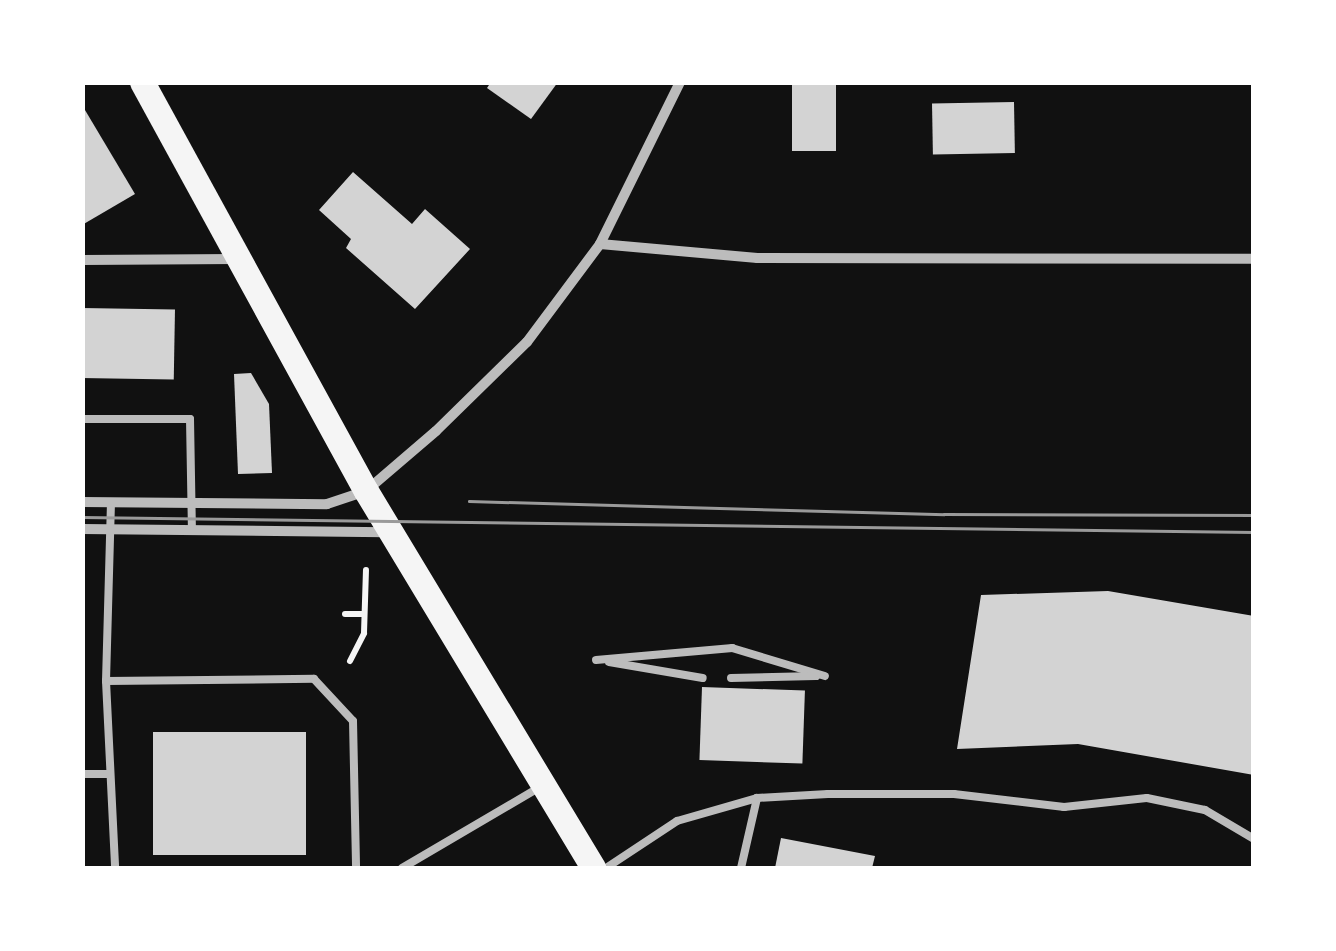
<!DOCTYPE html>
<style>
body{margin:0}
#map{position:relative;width:1336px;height:951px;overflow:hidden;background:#111;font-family:"PT Sans Narrow",sans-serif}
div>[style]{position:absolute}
.building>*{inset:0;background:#d3d3d3;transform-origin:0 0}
.path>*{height:6px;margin:-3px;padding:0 3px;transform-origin:3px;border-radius:3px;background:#f5f5f5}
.service>*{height:8px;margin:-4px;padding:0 4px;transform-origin:4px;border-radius:4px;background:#bcbcbc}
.minor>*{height:10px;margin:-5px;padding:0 5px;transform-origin:5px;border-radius:5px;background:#bcbcbc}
.primary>*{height:25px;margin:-12.5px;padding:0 12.5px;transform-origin:12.5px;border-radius:12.5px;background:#f5f5f5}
.tram>*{height:2.5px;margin:-1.25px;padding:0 1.25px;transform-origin:1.25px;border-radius:1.25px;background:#9a9a9a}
span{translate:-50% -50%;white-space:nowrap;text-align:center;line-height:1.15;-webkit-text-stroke:10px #fff;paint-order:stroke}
.frame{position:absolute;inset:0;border:85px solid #fff;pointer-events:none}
</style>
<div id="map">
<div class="building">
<i style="clip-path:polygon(491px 82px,558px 82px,531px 119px,487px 88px)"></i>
<i style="left:792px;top:85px;width:44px;height:66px"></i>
<i style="left:1014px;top:102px;width:51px;height:82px;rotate:89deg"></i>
<i style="clip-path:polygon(82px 105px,135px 194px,82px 225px)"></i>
<i style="clip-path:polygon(353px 172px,412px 224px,425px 209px,470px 249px,415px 309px,346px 248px,351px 239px,319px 210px)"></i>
<i style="left:82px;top:308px;width:93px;height:70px;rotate:1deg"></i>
<i style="clip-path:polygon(251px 373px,269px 404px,272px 473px,238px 474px,234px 374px)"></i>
<i style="clip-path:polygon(1108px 591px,1254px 616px,1254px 775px,1078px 744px,957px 749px,981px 595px)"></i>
<i style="left:702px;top:687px;width:103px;height:73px;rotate:2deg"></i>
<i style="left:306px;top:732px;width:123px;height:153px;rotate:90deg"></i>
<i style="clip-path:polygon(781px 838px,875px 856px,872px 868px,775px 868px)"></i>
</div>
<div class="path">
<i style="left:345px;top:614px;width:19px"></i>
<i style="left:350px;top:661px;width:31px;rotate:-63deg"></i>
<i style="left:364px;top:633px;width:63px;rotate:-88.2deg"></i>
</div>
<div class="service">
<i style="left:82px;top:419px;width:108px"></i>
<i style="left:190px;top:419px;width:111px;rotate:89deg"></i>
<i style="left:111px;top:502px;width:179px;rotate:91.6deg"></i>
<i style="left:106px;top:681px;width:187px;rotate:87.2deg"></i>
<i style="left:596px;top:660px;width:137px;rotate:-5deg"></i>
<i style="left:732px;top:648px;width:97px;rotate:16.8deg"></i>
<i style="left:609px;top:662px;width:95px;rotate:9.7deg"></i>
<i style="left:731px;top:678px;width:85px;rotate:-1.3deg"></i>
<i style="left:106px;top:681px;width:208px;rotate:-0.6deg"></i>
<i style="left:314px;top:679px;width:57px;rotate:47.1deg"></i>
<i style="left:353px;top:721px;width:147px;rotate:88.8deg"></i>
<i style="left:82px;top:774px;width:28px"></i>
<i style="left:402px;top:868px;width:160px;rotate:-30.4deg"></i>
<i style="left:606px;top:868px;width:85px;rotate:-33.5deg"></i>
<i style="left:677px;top:821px;width:83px;rotate:-16deg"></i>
<i style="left:757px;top:798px;width:71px;rotate:-3.2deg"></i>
<i style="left:828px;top:794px;width:126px"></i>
<i style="left:954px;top:794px;width:111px;rotate:6.7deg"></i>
<i style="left:1064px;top:807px;width:83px;rotate:-6.2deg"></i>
<i style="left:1147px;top:798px;width:59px;rotate:11.7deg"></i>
<i style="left:1205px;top:810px;width:57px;rotate:30.6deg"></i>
<i style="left:741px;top:868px;width:72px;rotate:-77.1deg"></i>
</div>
<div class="minor">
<i style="left:600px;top:244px;width:158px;rotate:5.1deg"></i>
<i style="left:757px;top:258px;width:497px;rotate:0.1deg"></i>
<i style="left:82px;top:260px;width:154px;rotate:-0.4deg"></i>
<i style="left:82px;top:502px;width:245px;rotate:0.5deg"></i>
<i style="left:327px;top:504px;width:41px;rotate:-18.4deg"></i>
<i style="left:366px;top:491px;width:92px;rotate:-40.6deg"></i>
<i style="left:436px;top:431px;width:127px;rotate:-44.4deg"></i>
<i style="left:527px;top:342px;width:122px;rotate:-53.3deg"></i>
<i style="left:600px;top:244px;width:181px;rotate:-63.7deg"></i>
<i style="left:82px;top:529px;width:304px;rotate:0.6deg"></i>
</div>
<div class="primary">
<i style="left:142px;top:82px;width:466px;rotate:61.3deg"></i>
<i style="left:366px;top:491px;width:440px;rotate:58.9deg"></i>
</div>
<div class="tram">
<i style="left:469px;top:501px;width:475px;rotate:1.6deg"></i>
<i style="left:944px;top:514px;width:310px;rotate:0.2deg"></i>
<i style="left:82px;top:517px;width:1172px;rotate:0.73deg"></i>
</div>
<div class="frame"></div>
</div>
